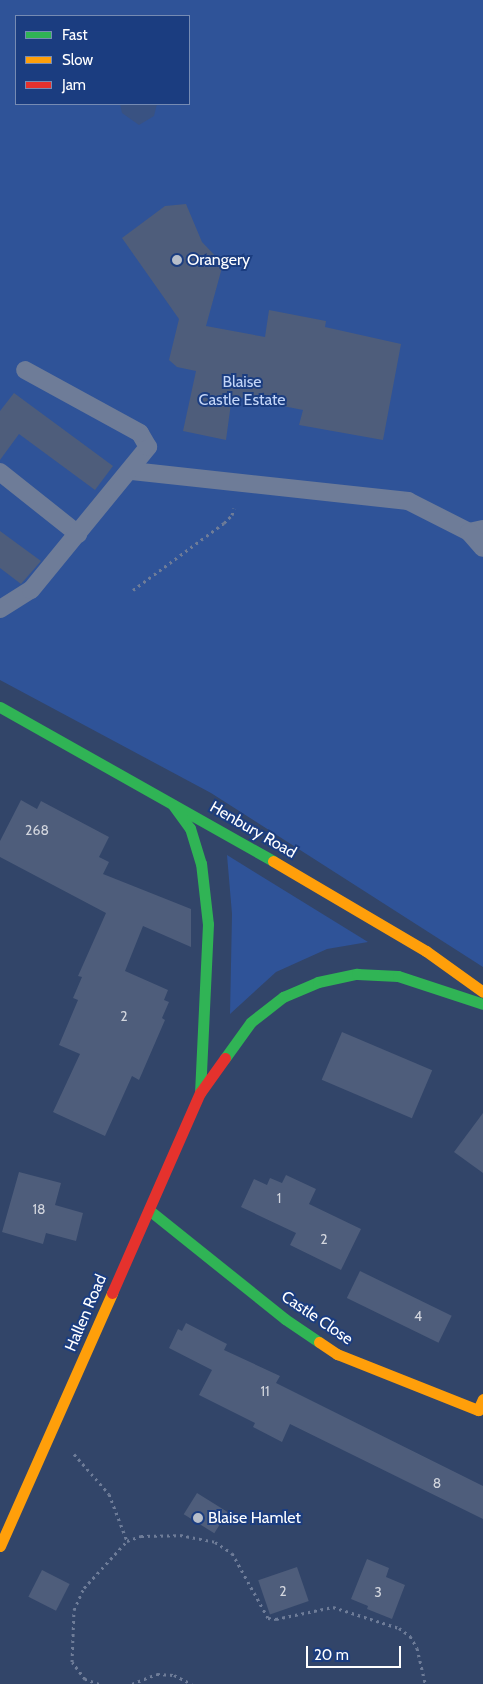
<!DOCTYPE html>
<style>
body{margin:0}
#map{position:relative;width:483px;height:1684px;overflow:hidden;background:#324569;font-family:Cabin,sans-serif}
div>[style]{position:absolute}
.green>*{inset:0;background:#2f5398}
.water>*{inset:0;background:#395282}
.building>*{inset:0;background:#4e5d7b;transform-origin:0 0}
.path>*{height:3px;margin-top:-1.5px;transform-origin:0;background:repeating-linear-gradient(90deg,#6e7c98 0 2.5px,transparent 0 6.5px)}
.lane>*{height:18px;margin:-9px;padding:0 9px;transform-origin:9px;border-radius:9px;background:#6e7c98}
.fast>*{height:11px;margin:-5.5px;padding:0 5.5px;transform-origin:5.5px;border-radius:5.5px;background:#30b455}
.slow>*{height:11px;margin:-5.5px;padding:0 5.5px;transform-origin:5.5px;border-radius:5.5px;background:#ff9f0a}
.jam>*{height:11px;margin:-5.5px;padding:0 5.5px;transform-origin:5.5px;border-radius:5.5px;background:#e5322d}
.dots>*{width:14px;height:14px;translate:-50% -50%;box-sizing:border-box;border:2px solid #1b3d80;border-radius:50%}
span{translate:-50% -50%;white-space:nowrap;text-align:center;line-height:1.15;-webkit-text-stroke:4px #1b3d80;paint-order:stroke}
.number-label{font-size:14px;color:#d3d6de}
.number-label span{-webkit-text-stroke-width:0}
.poi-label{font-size:16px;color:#fff}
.left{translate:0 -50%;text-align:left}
.park-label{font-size:16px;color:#c3d5f7}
.street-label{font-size:16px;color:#fff}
.legend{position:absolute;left:15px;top:15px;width:175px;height:90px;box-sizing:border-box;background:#1b3d80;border:1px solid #768bb3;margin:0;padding:6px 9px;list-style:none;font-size:15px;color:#fff}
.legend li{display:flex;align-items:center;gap:10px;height:25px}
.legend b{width:25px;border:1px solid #768bb3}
.scale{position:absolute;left:306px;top:1646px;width:95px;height:22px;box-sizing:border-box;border:2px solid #fff;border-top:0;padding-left:6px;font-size:15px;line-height:18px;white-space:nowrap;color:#fff;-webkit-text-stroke:4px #1b3d80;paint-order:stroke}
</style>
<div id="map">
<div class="green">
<i style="clip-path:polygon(evenodd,0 0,483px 0,483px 967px,211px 793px,0 680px,0 0,16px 16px,189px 16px,189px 104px,16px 104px,16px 16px)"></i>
<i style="clip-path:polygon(227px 855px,368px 942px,327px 949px,276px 972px,230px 1014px,232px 914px)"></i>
</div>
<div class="water">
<i style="clip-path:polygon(120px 104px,157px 104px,154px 116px,139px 125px,122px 113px)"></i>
</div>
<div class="building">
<i style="clip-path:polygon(186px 204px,202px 242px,223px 264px,206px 326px,265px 337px,269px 310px,326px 321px,325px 327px,401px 344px,383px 440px,299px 425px,303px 410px,232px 396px,226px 440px,183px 431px,196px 371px,177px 367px,169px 360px,179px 319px,122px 238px,165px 206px)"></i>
<i style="clip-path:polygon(14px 393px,113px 466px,95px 490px,19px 434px,0 460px,0 411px)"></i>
<i style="clip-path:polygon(0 531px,41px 561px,21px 584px,0 568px)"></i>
<i style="clip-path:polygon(21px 800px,37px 809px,41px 801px,109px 837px,99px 857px,109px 862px,103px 874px,191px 909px,191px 947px,143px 926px,125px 971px,168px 990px,164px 1000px,169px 1002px,162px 1018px,165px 1020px,139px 1080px,132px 1076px,105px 1136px,53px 1112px,80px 1054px,59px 1045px,78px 1000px,73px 998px,82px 977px,78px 976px,106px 913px,0 857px,0 841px)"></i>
<i style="left:342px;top:1032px;width:98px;height:52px;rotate:23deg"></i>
<i style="clip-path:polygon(483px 1113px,483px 1173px,454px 1152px)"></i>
<i style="clip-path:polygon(19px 1172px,61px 1183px,55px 1205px,83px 1213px,76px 1241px,46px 1233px,43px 1244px,2px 1232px)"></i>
<i style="clip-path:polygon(286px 1175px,316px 1189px,309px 1204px,361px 1229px,341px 1270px,290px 1245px,296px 1233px,241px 1207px,254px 1179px,267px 1185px,270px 1178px,282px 1183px)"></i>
<i style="left:360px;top:1271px;width:102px;height:30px;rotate:26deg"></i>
<i style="clip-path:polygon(186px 1323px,227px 1344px,224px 1350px,280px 1376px,276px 1383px,483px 1486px,483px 1519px,290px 1424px,282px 1442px,253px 1427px,255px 1423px,199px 1395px,212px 1370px,169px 1348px,178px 1329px,182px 1331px)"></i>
<i style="left:197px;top:1493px;width:36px;height:25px;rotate:32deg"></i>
<i style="clip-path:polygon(367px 1559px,389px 1568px,386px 1577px,405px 1585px,392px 1619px,367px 1609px,368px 1606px,351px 1599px)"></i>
<i style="left:297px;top:1567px;width:36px;height:41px;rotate:71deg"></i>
<i style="left:42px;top:1570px;width:31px;height:30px;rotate:27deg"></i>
</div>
<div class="path">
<i style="left:133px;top:590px;width:113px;rotate:-36.4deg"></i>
<i style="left:224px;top:523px;width:11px;rotate:-45deg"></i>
<i style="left:232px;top:515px;width:7px;rotate:-74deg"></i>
<i style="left:74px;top:1454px;width:53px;rotate:48.8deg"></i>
<i style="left:109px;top:1494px;width:50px;rotate:69deg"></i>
<i style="left:99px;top:1684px;width:15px;rotate:-160deg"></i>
<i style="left:85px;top:1679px;width:21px;rotate:-127deg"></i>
<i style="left:72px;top:1662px;width:52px;rotate:-87.8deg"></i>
<i style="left:74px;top:1610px;width:24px;rotate:-66deg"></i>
<i style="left:84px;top:1588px;width:64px;rotate:-47.5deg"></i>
<i style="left:127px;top:1541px;width:15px;rotate:-20deg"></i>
<i style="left:141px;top:1536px;width:39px;rotate:-1deg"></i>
<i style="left:180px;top:1535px;width:36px;rotate:11deg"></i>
<i style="left:215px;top:1542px;width:20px;rotate:33deg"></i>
<i style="left:232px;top:1553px;width:74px;rotate:61deg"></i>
<i style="left:268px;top:1618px;width:8px;rotate:7deg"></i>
<i style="left:276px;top:1619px;width:58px;rotate:-11.9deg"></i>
<i style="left:333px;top:1607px;width:69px;rotate:17.7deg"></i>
<i style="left:399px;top:1628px;width:14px;rotate:36deg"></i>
<i style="left:410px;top:1636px;width:14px;rotate:60deg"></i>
<i style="left:417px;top:1648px;width:37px;rotate:77deg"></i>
<i style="left:132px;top:1684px;width:27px;rotate:-22deg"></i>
<i style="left:157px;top:1674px;width:17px;rotate:3deg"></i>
<i style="left:174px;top:1675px;width:20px;rotate:27deg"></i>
</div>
<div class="lane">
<i style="left:132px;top:471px;width:278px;rotate:6.2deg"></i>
<i style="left:408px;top:501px;width:68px;rotate:26.9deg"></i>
<i style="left:469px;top:532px;width:14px;rotate:-12deg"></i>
<i style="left:0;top:472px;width:100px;rotate:38.5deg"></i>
<i style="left:469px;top:532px;width:21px;rotate:49deg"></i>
<i style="left:0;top:609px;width:36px;rotate:-32deg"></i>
<i style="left:31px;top:590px;width:185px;rotate:-50.7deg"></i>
<i style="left:148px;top:447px;width:16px;rotate:-120deg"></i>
<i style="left:140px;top:433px;width:131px;rotate:-151.3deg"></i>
</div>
<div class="fast">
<i style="left:0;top:707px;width:313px;rotate:29.4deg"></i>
<i style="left:173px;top:805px;width:29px;rotate:54deg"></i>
<i style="left:190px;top:828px;width:37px;rotate:73deg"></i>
<i style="left:201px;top:863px;width:61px;rotate:83.5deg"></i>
<i style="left:208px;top:924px;width:169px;rotate:92.7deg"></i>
<i style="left:225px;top:1058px;width:44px;rotate:-54.2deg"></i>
<i style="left:251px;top:1022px;width:41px;rotate:-38deg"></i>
<i style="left:283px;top:997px;width:38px;rotate:-23deg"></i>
<i style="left:318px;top:982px;width:40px;rotate:-12deg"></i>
<i style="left:357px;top:974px;width:41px;rotate:2.8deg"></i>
<i style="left:398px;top:976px;width:89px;rotate:18.2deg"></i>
<i style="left:149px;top:1210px;width:174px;rotate:38.7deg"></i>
<i style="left:285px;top:1319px;width:41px;rotate:34.1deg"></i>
</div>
<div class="slow">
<i style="left:273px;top:861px;width:178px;rotate:30.5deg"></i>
<i style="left:426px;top:951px;width:70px;rotate:35.7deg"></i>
<i style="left:319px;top:1342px;width:22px;rotate:34deg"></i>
<i style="left:337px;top:1354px;width:152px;rotate:21.7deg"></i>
<i style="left:478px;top:1410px;width:12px;rotate:-66deg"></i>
<i style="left:0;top:1546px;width:277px;rotate:-66.1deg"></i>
</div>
<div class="jam">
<i style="left:112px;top:1293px;width:219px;rotate:-66.3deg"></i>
<i style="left:200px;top:1093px;width:43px;rotate:-54.5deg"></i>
</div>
<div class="dots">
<i style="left:177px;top:260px;background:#b7beca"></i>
<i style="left:198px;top:1518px;background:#b7beca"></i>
</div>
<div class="number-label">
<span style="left:37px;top:830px">268</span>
<span style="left:124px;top:1016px">2</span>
<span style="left:279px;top:1198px">1</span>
<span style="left:39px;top:1209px">18</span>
<span style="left:324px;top:1239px">2</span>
<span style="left:418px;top:1316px">4</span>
<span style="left:265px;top:1391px">11</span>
<span style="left:437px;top:1483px">8</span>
<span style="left:283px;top:1591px">2</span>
<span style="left:378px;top:1592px">3</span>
</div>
<div class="poi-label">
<span class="left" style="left:187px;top:260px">Orangery</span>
<span class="left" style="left:208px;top:1518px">Blaise Hamlet</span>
</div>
<div class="park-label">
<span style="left:242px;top:391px">Blaise<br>Castle Estate</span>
</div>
<div class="street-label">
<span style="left:253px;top:830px;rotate:30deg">Henbury Road</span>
<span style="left:86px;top:1313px;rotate:-67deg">Hallen Road</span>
<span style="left:317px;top:1318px;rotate:34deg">Castle Close</span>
</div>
<ul class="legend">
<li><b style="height:6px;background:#30b455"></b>Fast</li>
<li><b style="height:6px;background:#ff9f0a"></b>Slow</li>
<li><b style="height:6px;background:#e5322d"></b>Jam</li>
</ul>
<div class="scale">20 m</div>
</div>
